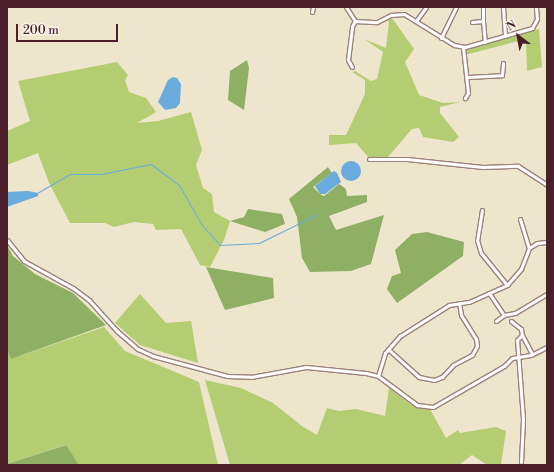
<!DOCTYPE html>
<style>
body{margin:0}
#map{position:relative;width:554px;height:472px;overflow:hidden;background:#eee6cc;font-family:"Libre Bodoni",serif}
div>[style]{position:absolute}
.green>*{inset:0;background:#b4cd72}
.forest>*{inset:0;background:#8fb064}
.water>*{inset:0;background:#6aabde}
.round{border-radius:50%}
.stream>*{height:1px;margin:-0.5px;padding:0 0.5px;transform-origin:0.5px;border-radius:0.5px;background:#6aabde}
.roads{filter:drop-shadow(1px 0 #9c827c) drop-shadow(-1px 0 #9c827c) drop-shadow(0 1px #9c827c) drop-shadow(0 -1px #9c827c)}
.minor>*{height:3px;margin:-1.5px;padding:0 1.5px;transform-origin:1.5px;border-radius:1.5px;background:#fff}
span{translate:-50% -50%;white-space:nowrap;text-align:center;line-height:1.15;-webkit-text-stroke:3px #f7f3e8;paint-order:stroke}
.frame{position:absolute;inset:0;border:8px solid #4a1f2b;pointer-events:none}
.north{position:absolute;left:498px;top:16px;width:40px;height:40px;-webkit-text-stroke:3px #f7f3e8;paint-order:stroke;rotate:328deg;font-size:11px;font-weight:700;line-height:16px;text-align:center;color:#4a1f2b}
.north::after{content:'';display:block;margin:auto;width:14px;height:18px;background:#4a1f2b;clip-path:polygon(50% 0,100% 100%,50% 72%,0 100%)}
.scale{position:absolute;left:16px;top:24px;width:102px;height:18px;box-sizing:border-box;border:2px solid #4a1f2b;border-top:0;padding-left:5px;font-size:12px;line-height:14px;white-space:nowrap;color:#4a1f2b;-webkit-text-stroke:3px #f7f3e8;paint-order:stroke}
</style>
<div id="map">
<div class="green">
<i style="clip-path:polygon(392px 18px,414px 49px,405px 62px,419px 95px,443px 103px,460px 102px,440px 107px,440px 113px,459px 137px,453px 142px,423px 137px,419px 128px,412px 129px,388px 157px,369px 158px,356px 143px,329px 145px,329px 135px,346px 135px,365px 94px,365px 80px,352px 72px,355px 71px,371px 81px,377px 79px,383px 52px,364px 39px,386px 48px,389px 22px,387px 20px)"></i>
<i style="clip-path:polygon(539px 29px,542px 67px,527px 71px,526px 41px,522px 40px,465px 55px,466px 50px)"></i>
<i style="clip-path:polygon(117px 62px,128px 75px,125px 80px,129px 92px,146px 98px,156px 112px,137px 123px,158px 121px,191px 112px,202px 150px,196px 165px,203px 188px,212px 194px,214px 212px,230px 221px,224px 240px,210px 267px,200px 265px,181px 229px,156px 230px,153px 224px,134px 222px,114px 227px,105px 223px,70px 223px,49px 183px,38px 153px,7px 165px,7px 131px,30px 121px,18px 81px)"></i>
<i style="clip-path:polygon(140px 294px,166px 323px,191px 321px,198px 363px,140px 345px,115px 323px)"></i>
<i style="clip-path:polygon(104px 327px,125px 351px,199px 382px,218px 465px,79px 465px,65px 445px,7px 464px,7px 350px,11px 359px)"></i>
<i style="clip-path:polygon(205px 380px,241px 388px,273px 403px,302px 426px,317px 435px,327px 408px,339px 411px,356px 409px,385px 416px,389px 388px,410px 404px,430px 409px,446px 438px,458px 430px,460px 433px,496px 427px,506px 431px,501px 465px,487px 465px,472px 455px,459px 465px,230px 465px)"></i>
</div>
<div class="forest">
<i style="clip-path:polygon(247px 60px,249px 68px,244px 110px,228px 100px,230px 71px)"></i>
<i style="clip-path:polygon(328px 167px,332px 173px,313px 187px,320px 194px,324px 196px,339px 184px,346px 189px,347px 196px,367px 195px,367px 202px,329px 216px,336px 230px,384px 215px,371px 264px,351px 271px,310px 272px,302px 258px,297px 217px,289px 199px)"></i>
<i style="clip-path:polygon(248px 209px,282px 214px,285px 224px,265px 232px,230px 221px,244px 217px)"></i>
<i style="clip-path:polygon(427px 232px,464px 242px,463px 256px,397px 303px,387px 289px,392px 276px,401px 273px,395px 250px,412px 234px)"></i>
<i style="clip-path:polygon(7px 245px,13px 256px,35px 274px,73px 293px,106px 325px,11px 359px,7px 350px)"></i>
<i style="clip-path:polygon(206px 267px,273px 278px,274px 298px,225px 310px)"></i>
<i style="clip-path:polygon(66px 445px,79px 465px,7px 465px,7px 464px)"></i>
</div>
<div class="water">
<i style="clip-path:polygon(173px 77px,177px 78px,181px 84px,180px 103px,176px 108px,165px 110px,158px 102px,168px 80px)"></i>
<i class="round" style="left:341px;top:161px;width:20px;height:20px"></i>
<i style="clip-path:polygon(334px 171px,337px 173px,341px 182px,325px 194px,320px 194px,315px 186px)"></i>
<i style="clip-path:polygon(28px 191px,38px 193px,38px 196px,7px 207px,7px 192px)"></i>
</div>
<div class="stream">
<i style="left:37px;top:193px;width:38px;rotate:-30deg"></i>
<i style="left:70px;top:174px;width:31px"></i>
<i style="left:101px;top:174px;width:51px;rotate:-11.3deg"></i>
<i style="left:151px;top:164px;width:35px;rotate:37deg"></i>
<i style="left:179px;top:185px;width:46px;rotate:60.1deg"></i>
<i style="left:202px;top:225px;width:27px;rotate:48deg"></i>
<i style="left:220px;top:245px;width:39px;rotate:-3deg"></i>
<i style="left:259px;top:243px;width:64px;rotate:-26.2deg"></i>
</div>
<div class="roads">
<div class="minor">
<i style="left:346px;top:7px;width:17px;rotate:57deg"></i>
<i style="left:503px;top:7px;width:29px;rotate:86deg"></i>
<i style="left:312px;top:12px;width:5px;rotate:-79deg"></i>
<i style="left:416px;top:21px;width:17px;rotate:-54deg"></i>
<i style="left:483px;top:21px;width:14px;rotate:-90deg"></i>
<i style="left:472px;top:22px;width:11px;rotate:-5deg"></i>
<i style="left:483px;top:21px;width:21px;rotate:85deg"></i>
<i style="left:441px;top:38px;width:34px;rotate:-64deg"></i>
<i style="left:463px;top:47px;width:46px;rotate:83.8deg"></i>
<i style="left:468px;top:93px;width:6px;rotate:121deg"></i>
<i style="left:352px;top:67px;width:8px;rotate:-120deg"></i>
<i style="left:348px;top:60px;width:34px;rotate:-83deg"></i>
<i style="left:352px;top:26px;width:6px;rotate:-59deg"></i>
<i style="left:355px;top:21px;width:22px;rotate:3deg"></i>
<i style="left:377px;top:22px;width:16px;rotate:-27deg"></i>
<i style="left:391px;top:15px;width:13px;rotate:-4deg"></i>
<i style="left:404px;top:14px;width:59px;rotate:31.8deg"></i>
<i style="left:454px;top:45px;width:11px;rotate:10deg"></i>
<i style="left:465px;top:47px;width:70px;rotate:-15.8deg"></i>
<i style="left:532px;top:28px;width:10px;rotate:-61deg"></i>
<i style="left:537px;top:19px;width:12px;rotate:-95deg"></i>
<i style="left:467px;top:77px;width:35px;rotate:-3deg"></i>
<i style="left:502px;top:75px;width:12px;rotate:-85deg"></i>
<i style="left:369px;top:159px;width:38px"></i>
<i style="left:407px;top:159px;width:76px;rotate:6deg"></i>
<i style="left:483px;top:167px;width:35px;rotate:-2deg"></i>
<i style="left:518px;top:166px;width:35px;rotate:33deg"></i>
<i style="left:482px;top:210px;width:30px;rotate:99deg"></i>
<i style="left:477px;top:240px;width:14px;rotate:73deg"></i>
<i style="left:481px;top:253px;width:41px;rotate:50.9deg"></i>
<i style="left:520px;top:219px;width:30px;rotate:73deg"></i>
<i style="left:7px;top:240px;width:27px;rotate:51deg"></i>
<i style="left:24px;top:261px;width:56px;rotate:28.9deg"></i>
<i style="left:73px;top:288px;width:20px;rotate:37deg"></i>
<i style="left:89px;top:300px;width:42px;rotate:47.9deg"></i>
<i style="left:117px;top:331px;width:28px;rotate:41deg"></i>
<i style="left:138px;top:349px;width:17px;rotate:25deg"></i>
<i style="left:153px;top:356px;width:77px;rotate:15.1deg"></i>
<i style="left:227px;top:376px;width:24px;rotate:2deg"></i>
<i style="left:251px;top:377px;width:56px;rotate:-10.3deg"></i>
<i style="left:306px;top:367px;width:60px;rotate:5.7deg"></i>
<i style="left:366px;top:373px;width:12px;rotate:14deg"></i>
<i style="left:378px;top:376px;width:49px;rotate:36.6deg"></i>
<i style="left:417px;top:405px;width:16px;rotate:7deg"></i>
<i style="left:433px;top:407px;width:82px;rotate:-30deg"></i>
<i style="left:504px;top:366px;width:11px;rotate:-45deg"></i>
<i style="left:512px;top:358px;width:19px;rotate:-9deg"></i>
<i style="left:531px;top:355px;width:18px;rotate:-27deg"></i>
<i style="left:489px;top:293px;width:27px;rotate:56deg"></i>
<i style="left:496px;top:321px;width:10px;rotate:-37deg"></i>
<i style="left:504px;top:315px;width:11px;rotate:-10deg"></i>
<i style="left:515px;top:313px;width:37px;rotate:-31deg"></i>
<i style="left:511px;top:321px;width:13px;rotate:39deg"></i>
<i style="left:521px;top:329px;width:6px;rotate:81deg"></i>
<i style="left:388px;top:349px;width:42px;rotate:42.1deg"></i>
<i style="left:419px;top:377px;width:15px;rotate:11deg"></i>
<i style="left:434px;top:380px;width:9px;rotate:-21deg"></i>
<i style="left:442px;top:377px;width:16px;rotate:-47deg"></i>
<i style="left:453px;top:365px;width:21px;rotate:-28deg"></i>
<i style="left:472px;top:355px;width:10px;rotate:-61deg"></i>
<i style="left:477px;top:346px;width:7px;rotate:-98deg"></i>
<i style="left:476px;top:339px;width:28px;rotate:-122deg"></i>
<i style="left:461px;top:315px;width:12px;rotate:-99deg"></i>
<i style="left:378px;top:376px;width:24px;rotate:-73deg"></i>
<i style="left:385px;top:353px;width:23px;rotate:-49deg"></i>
<i style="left:400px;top:336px;width:58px;rotate:-32.3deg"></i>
<i style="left:449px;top:305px;width:20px;rotate:-9deg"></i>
<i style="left:469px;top:302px;width:42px;rotate:-24.1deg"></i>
<i style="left:507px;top:285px;width:21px;rotate:-49deg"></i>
<i style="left:521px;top:269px;width:22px;rotate:-69deg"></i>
<i style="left:529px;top:248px;width:9px;rotate:-32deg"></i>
<i style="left:537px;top:243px;width:10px;rotate:-6deg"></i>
<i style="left:521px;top:462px;width:43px;rotate:-87.3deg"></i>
<i style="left:523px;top:419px;width:79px;rotate:-94.3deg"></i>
<i style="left:517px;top:340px;width:7px;rotate:-45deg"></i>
<i style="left:522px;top:335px;width:21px;rotate:62deg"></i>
</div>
</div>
<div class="frame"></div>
<div class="north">N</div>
<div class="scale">200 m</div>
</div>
